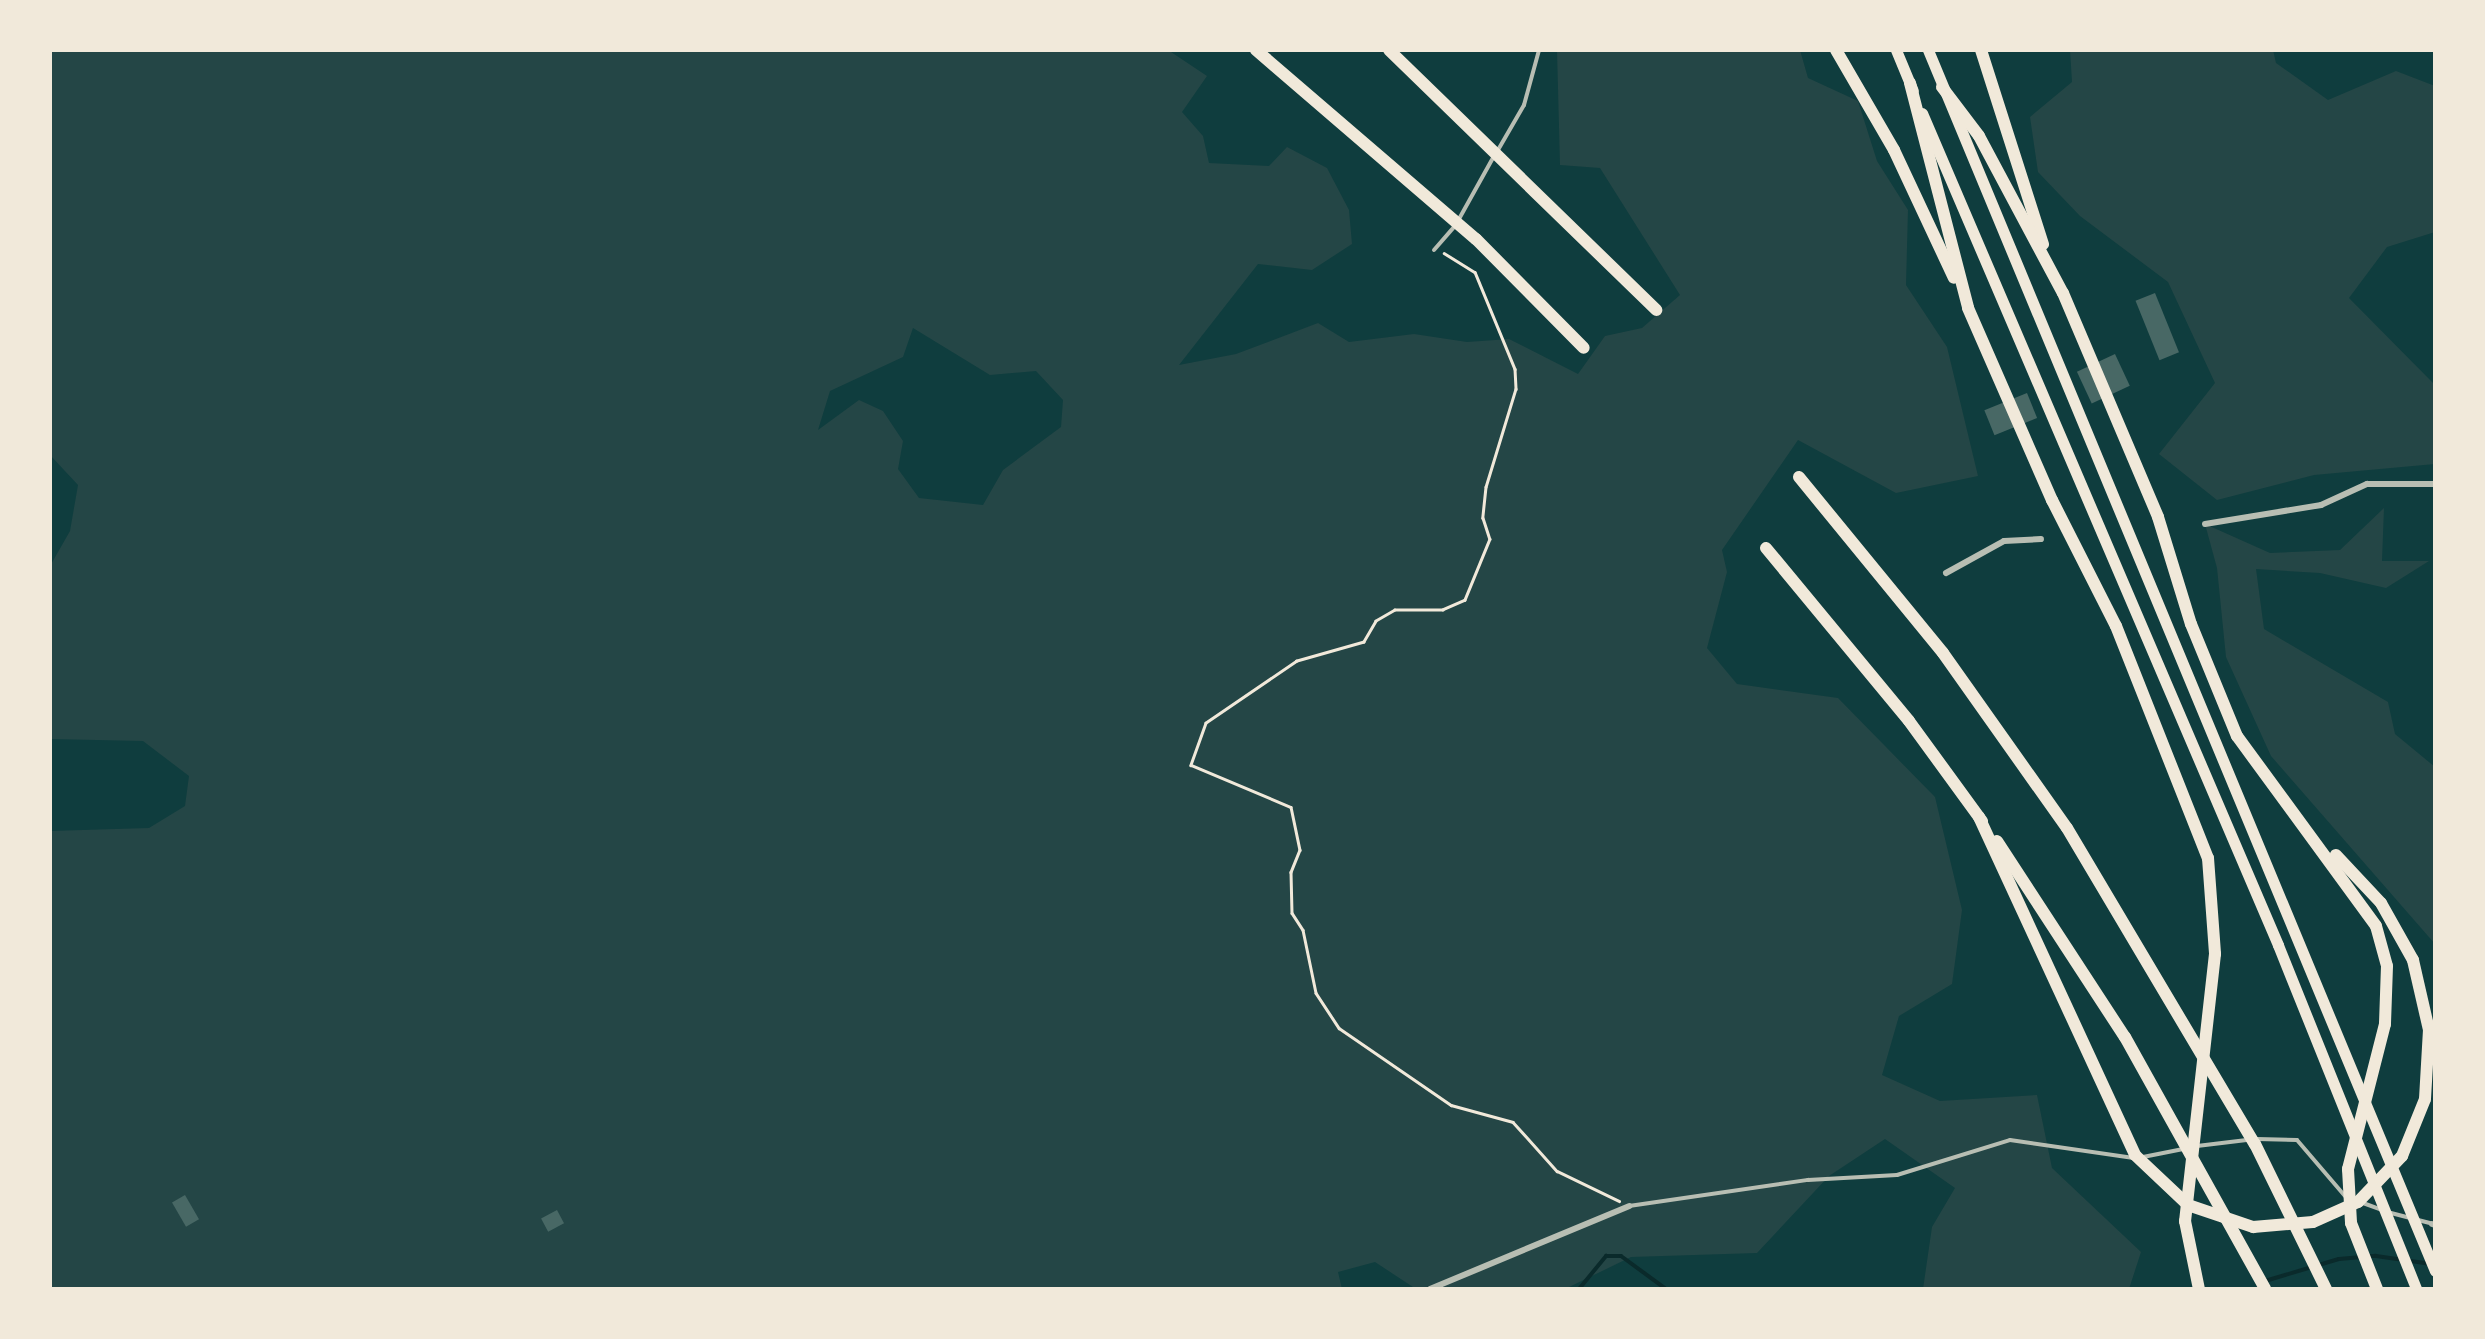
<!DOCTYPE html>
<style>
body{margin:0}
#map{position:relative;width:2485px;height:1339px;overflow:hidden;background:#0f3d3e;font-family:"Times New Roman",serif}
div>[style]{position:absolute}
.green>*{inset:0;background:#244646}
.stream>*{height:4px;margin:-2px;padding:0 2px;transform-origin:2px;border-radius:2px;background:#0a2a2b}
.building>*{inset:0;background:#486865;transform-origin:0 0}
.path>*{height:2.5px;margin:-1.25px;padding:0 1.25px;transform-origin:1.25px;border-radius:1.25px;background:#f1e9da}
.service>*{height:4px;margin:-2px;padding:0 2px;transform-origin:2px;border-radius:2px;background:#b8beb3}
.minor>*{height:6px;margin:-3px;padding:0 3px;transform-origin:3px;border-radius:3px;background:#b8beb3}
.trunk>*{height:11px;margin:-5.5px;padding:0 5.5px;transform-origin:5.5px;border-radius:5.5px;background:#f1e9da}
.motorway>*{height:12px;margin:-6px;padding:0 6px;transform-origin:6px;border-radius:6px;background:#f1e9da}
span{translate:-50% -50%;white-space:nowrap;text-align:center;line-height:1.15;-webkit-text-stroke:8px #f1e9da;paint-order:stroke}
.frame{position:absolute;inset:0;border:52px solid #f1e9da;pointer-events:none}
</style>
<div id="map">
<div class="green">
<i style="clip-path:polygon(evenodd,50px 50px,1168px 50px,1207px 76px,1182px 112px,1203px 136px,1209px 163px,1269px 166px,1287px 147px,1327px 168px,1349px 210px,1352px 244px,1312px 270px,1258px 264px,1179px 365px,1236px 354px,1318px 323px,1349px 342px,1414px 334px,1467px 342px,1509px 339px,1578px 374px,1605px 336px,1642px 328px,1680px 295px,1600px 168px,1560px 165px,1557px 50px,1800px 50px,1808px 78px,1858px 101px,1877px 161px,1908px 210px,1906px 285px,1947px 347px,1978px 476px,1896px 493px,1798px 440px,1722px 550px,1727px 572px,1707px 648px,1737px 684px,1838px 698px,1935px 797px,1962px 910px,1952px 984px,1899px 1016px,1882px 1075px,1940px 1101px,2037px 1095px,2052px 1168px,2141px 1252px,2129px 1289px,1923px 1289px,1932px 1227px,1955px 1188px,1885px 1139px,1829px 1176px,1757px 1253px,1631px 1257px,1565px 1289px,1416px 1289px,1375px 1262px,1338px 1272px,1342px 1289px,50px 1289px,50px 831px,149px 828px,185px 806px,189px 776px,143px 741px,50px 739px,50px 566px,70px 531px,78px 485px,50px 455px,50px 50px,913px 328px,990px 375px,1036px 371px,1063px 400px,1061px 427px,1003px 470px,983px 505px,919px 498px,898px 469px,903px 441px,883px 411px,859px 400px,818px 430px,830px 391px,903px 357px,913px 328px)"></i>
<i style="clip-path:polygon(2070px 50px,2273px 50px,2276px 63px,2328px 100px,2396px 71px,2435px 86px,2435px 232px,2387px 247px,2349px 298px,2435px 385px,2435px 464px,2314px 475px,2217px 500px,2159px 454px,2215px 383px,2168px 282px,2080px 216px,2038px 172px,2030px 117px,2072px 82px)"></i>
<i style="clip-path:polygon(2384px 508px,2382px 561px,2429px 561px,2386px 588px,2320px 573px,2256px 569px,2264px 629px,2388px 702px,2395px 734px,2435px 767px,2435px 944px,2271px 756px,2226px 657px,2217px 568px,2205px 524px,2270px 553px,2340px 550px)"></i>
</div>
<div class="stream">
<i style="left:2265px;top:1281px;width:77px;rotate:-16.6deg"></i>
<i style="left:2339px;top:1259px;width:37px;rotate:-5deg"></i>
<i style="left:2376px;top:1256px;width:56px;rotate:8.3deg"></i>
<i style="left:1579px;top:1289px;width:43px;rotate:-50.7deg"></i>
<i style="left:1606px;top:1256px;width:15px"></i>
<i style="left:1621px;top:1256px;width:56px;rotate:36.3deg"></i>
</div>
<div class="building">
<i style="left:2155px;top:293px;width:64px;height:21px;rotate:68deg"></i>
<i style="left:2115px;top:354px;width:35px;height:42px;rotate:65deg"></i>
<i style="left:2027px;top:393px;width:27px;height:46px;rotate:68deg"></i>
<i style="left:185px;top:1195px;width:28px;height:15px;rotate:60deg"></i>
<i style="left:557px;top:1210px;width:15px;height:18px;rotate:62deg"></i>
</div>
<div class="path">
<i style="left:1444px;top:253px;width:36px;rotate:32deg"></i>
<i style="left:1475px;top:272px;width:105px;rotate:67.6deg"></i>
<i style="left:1515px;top:369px;width:20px;rotate:87deg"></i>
<i style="left:1516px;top:389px;width:102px;rotate:107deg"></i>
<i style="left:1486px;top:487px;width:31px;rotate:96deg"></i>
<i style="left:1483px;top:518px;width:22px;rotate:72deg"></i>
<i style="left:1490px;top:539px;width:66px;rotate:112.3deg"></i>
<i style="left:1465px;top:600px;width:24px;rotate:156deg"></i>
<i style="left:1443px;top:610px;width:48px;rotate:180deg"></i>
<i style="left:1395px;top:610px;width:22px;rotate:150deg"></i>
<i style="left:1376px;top:621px;width:24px;rotate:120deg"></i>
<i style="left:1364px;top:642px;width:70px;rotate:164.2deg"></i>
<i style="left:1297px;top:661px;width:110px;rotate:145.7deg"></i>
<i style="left:1206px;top:723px;width:45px;rotate:109.7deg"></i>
<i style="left:1191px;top:765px;width:108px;rotate:22.8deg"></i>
<i style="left:1291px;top:807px;width:44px;rotate:78.2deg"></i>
<i style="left:1300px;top:850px;width:24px;rotate:112deg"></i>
<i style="left:1291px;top:872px;width:41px;rotate:88.6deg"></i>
<i style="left:1292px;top:913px;width:20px;rotate:57deg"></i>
<i style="left:1303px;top:930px;width:64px;rotate:78.3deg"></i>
<i style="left:1316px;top:993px;width:42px;rotate:56.7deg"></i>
<i style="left:1339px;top:1028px;width:136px;rotate:34.5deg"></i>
<i style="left:1451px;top:1105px;width:64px;rotate:15.3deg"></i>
<i style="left:1513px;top:1122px;width:66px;rotate:48.1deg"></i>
<i style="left:1557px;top:1171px;width:69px;rotate:25.8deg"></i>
</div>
<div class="service">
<i style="left:1498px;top:150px;width:52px;rotate:-60deg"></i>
<i style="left:1524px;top:105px;width:57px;rotate:-74.7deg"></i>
<i style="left:1459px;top:219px;width:70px;rotate:-60.9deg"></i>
<i style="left:1434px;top:250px;width:30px;rotate:-49deg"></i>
<i style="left:2257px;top:1139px;width:40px;rotate:1.4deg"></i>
<i style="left:2297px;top:1140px;width:74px;rotate:49.4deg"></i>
<i style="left:2197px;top:1146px;width:50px;rotate:-6.8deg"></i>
<i style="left:2143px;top:1157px;width:41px;rotate:-11.3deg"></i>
<i style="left:2363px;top:1203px;width:20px;rotate:20deg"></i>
<i style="left:1629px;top:1206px;width:181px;rotate:-8.3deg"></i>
<i style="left:1808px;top:1180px;width:89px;rotate:-3.2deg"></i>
<i style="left:1897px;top:1175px;width:118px;rotate:-17.2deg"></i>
<i style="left:2010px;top:1140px;width:125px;rotate:8.3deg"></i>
<i style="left:2391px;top:1213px;width:40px;rotate:14.4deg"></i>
</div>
<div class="minor">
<i style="left:2205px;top:524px;width:118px;rotate:-9.3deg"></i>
<i style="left:2321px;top:505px;width:51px;rotate:-24.5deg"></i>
<i style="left:2367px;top:484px;width:68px"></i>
<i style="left:1946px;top:573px;width:66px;rotate:-28.9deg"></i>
<i style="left:2004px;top:541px;width:37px;rotate:-3deg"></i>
<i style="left:2432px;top:1224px;width:3px;rotate:18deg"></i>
<i style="left:1430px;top:1289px;width:216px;rotate:-22.6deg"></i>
</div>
<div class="trunk">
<i style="left:1896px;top:50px;width:44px;rotate:67.5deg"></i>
<i style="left:1928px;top:50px;width:1322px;rotate:67.45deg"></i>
<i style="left:1922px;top:113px;width:905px;rotate:66.83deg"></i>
<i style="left:2278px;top:945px;width:371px;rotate:68.1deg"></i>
</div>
<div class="motorway">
<i style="left:1256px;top:50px;width:290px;rotate:40.7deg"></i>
<i style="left:1476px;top:239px;width:153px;rotate:45.3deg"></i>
<i style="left:1389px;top:50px;width:373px;rotate:44.2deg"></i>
<i style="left:1836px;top:50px;width:116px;rotate:59.9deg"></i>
<i style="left:1894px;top:150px;width:141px;rotate:64.9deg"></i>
<i style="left:1981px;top:50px;width:204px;rotate:72.3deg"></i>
<i style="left:1910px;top:83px;width:232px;rotate:75.5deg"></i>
<i style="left:1968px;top:308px;width:210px;rotate:66.4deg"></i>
<i style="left:2052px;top:500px;width:141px;rotate:63.1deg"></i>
<i style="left:2116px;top:626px;width:250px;rotate:68.4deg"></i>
<i style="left:2208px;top:858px;width:96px;rotate:85.8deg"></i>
<i style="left:2215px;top:954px;width:269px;rotate:96.4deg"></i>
<i style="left:2185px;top:1221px;width:69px;rotate:78.4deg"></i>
<i style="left:1942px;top:87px;width:61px;rotate:52.9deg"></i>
<i style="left:1979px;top:136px;width:178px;rotate:61.9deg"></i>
<i style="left:2063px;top:293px;width:243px;rotate:67deg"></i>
<i style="left:2158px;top:517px;width:112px;rotate:72.9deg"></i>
<i style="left:2191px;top:624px;width:121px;rotate:67.7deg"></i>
<i style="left:2237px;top:736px;width:235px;rotate:53.8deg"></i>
<i style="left:2376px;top:926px;width:41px;rotate:74.6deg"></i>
<i style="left:2387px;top:966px;width:58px;rotate:92deg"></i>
<i style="left:2385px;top:1024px;width:150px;rotate:104.3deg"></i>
<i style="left:2348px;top:1169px;width:54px;rotate:86.8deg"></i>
<i style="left:2351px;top:1223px;width:71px;rotate:68.5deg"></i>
<i style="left:1799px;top:477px;width:227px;rotate:50.7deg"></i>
<i style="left:1943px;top:653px;width:214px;rotate:54.7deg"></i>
<i style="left:2067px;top:828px;width:368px;rotate:59.3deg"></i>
<i style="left:2255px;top:1144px;width:161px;rotate:63.9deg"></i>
<i style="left:1766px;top:548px;width:224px;rotate:50.4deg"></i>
<i style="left:1909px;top:721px;width:124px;rotate:53.9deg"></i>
<i style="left:1979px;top:817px;width:372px;rotate:65.2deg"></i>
<i style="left:2135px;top:1155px;width:73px;rotate:43.3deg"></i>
<i style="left:2188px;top:1205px;width:69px;rotate:18.7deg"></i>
<i style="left:2253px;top:1227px;width:60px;rotate:-4.8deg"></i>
<i style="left:2313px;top:1222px;width:49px;rotate:-24deg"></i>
<i style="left:2358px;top:1202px;width:64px;rotate:-46.3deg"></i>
<i style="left:2402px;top:1156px;width:61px;rotate:-68deg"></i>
<i style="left:2425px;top:1099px;width:69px;rotate:-86.7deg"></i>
<i style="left:2429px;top:1030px;width:72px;rotate:-102.9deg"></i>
<i style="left:2413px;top:960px;width:65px;rotate:-119.3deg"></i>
<i style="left:2381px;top:903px;width:66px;rotate:-133.2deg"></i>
<i style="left:1997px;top:841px;width:234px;rotate:56.9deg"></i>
<i style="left:2125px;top:1037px;width:288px;rotate:60.9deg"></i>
</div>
<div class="frame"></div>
</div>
